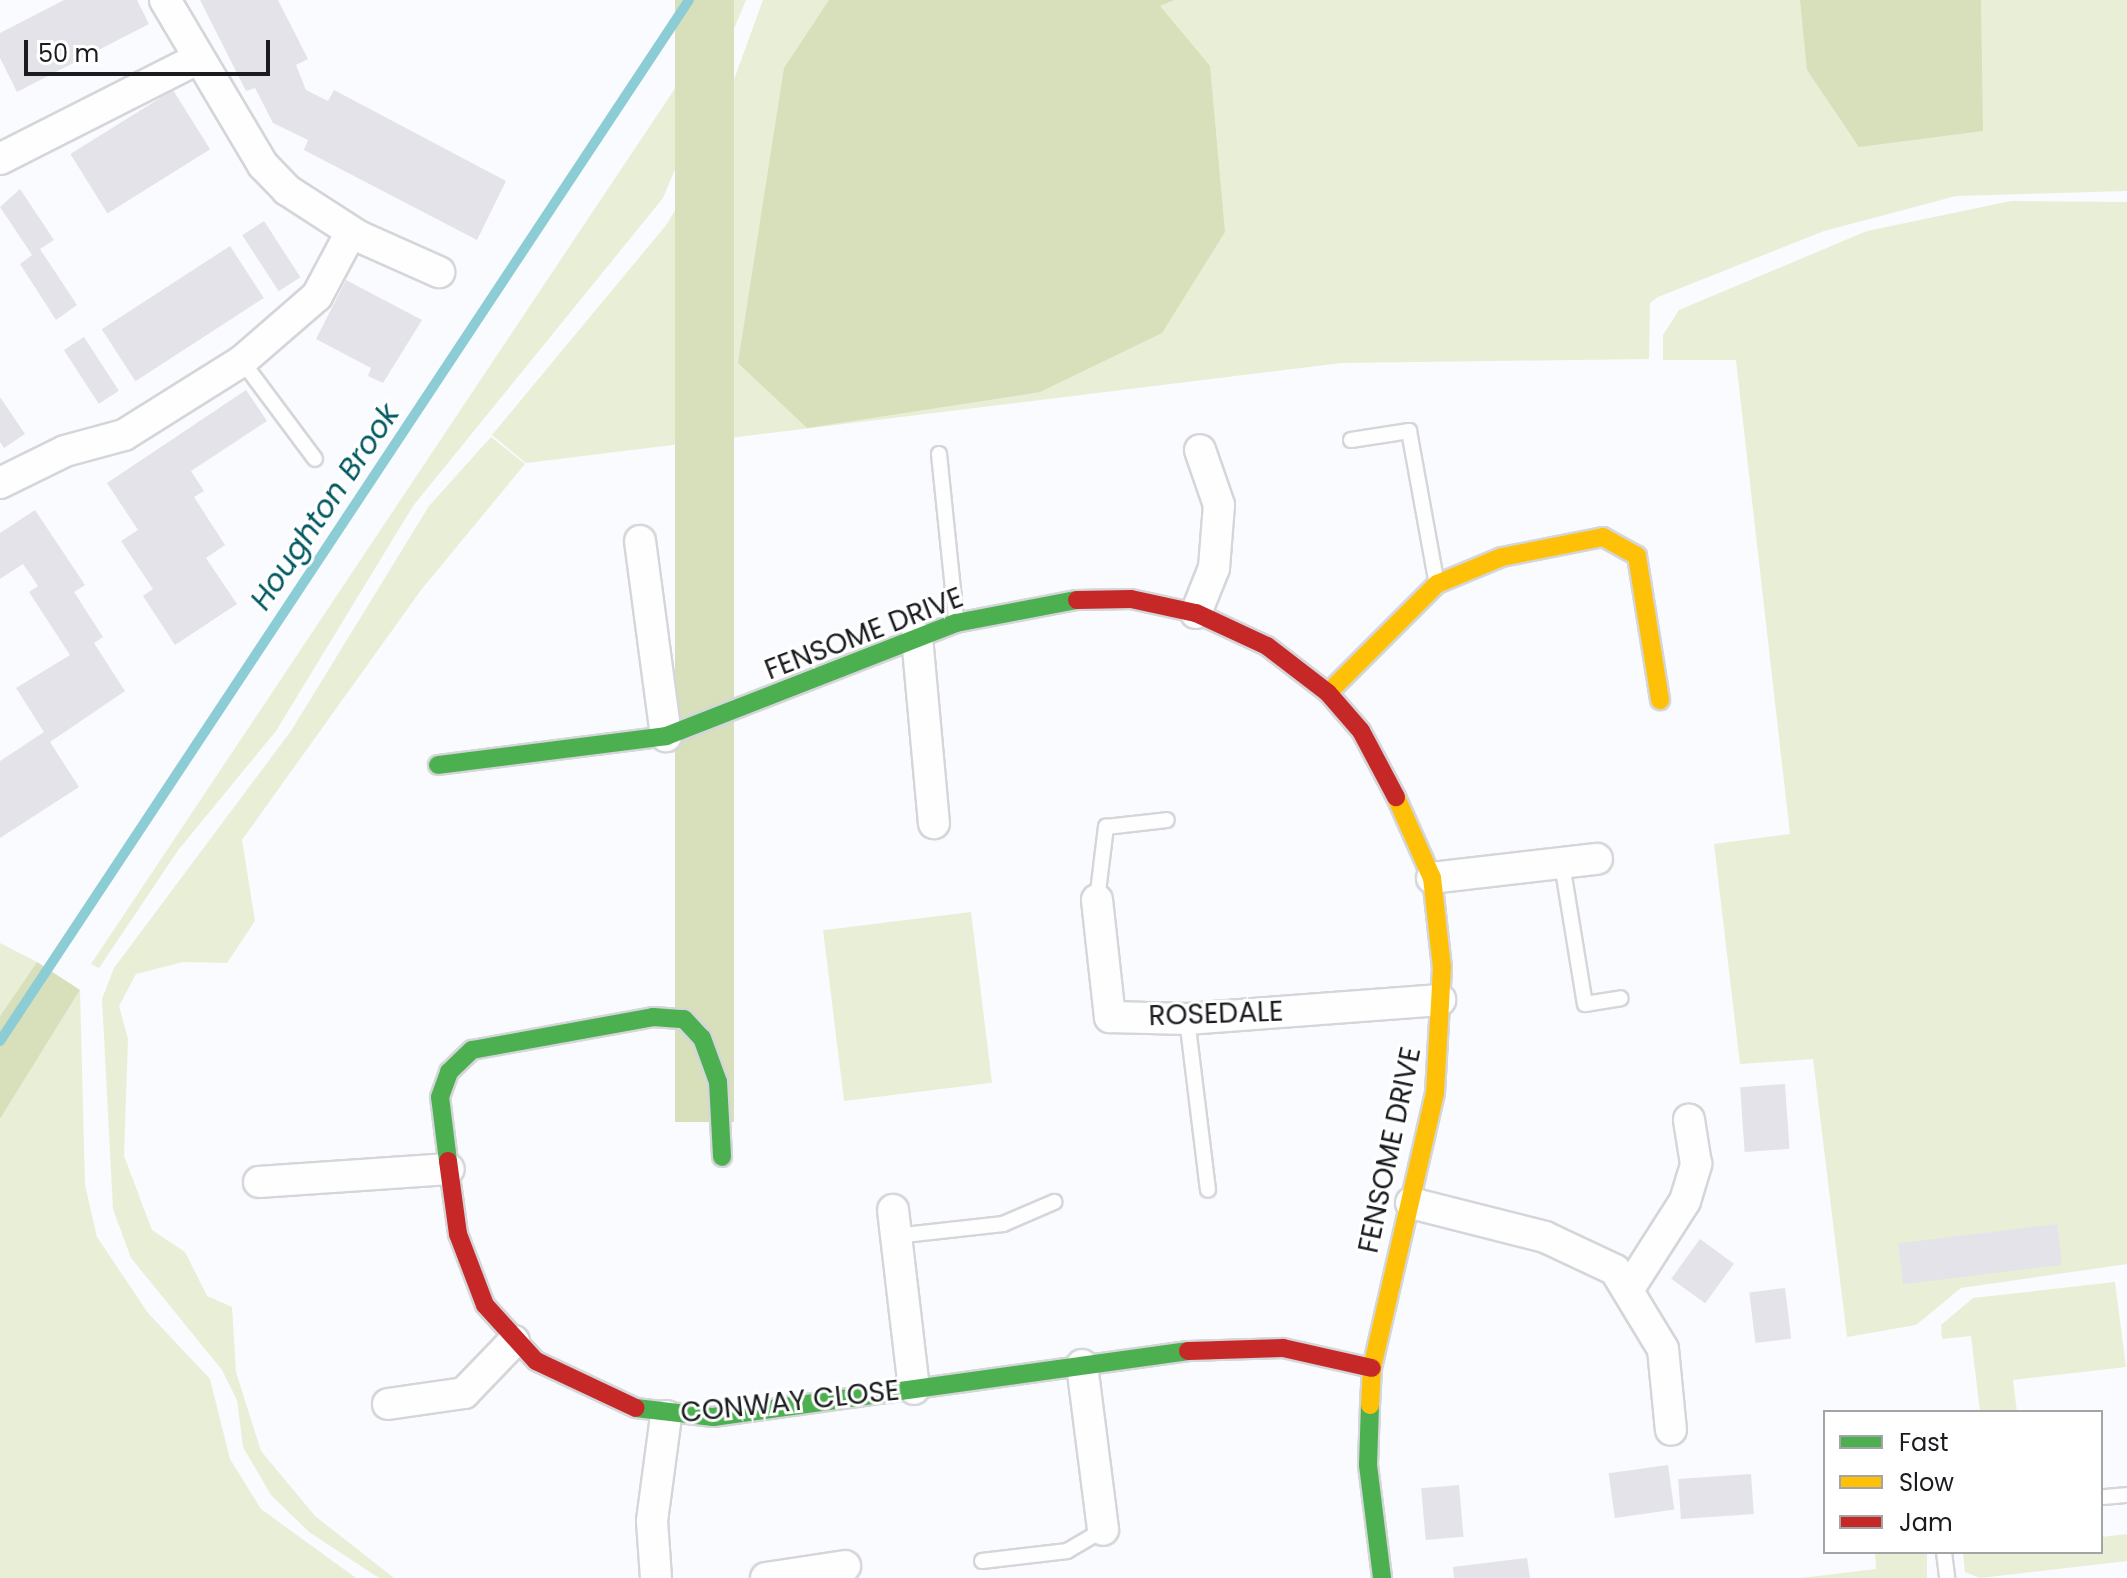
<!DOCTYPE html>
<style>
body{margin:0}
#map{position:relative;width:2127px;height:1578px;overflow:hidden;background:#f9fbfe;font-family:Poppins,sans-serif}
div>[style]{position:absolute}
.green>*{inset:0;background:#e8efd6;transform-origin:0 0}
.forest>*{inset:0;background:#d7dfbb;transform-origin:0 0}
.stream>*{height:10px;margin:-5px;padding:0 5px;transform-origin:5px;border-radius:5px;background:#8ccdd5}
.building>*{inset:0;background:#e4e3ea;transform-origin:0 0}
.roads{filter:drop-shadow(2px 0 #d4d6d9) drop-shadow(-2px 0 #d4d6d9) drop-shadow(0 2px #d4d6d9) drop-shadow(0 -2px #d4d6d9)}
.lane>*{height:14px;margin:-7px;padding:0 7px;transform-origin:7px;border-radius:7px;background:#fefeff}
.street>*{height:30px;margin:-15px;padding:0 15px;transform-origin:15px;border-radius:15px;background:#fefeff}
.fast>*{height:18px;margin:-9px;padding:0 9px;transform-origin:9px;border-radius:9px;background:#4caf50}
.slow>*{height:18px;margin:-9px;padding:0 9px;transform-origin:9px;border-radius:9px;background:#ffc107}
.jam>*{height:18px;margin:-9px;padding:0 9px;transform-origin:9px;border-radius:9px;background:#c62828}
span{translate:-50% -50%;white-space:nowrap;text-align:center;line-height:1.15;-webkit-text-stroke:6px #fff;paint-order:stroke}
.street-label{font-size:28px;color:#1a1c1f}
.water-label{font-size:30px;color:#035961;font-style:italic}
.legend{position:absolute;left:1823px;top:1410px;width:280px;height:144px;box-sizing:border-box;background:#fff;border:2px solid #a3a4a5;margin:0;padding:10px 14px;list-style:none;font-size:24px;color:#1a1c1f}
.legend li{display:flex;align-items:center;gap:16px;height:40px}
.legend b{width:40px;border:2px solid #a3a4a5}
.scale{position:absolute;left:24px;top:40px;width:246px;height:36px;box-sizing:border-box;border:4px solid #1a1c1f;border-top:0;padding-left:10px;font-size:24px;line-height:28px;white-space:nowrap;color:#1a1c1f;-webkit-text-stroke:6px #fff;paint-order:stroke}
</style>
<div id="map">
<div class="green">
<i style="clip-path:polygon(734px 0,746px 0,663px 198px,413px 506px,276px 731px,179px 849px,99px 968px,91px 964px)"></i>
<i style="clip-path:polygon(763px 0,2127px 0,2127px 191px,1956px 196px,1824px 231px,1658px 297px,1650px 303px,1649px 359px,1342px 363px,526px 463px,492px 435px,667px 224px,705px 159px)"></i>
<i style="clip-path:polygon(2011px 201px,2127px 202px,2127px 1264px,1961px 1288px,1916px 1325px,1847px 1337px,1813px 1059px,1740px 1064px,1714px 844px,1790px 834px,1736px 360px,1663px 360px,1663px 335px,1679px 310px,1867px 231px)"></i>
<i style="clip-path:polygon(491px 437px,525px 464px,421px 590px,242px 840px,255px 921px,227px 963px,183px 962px,136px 974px,119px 1006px,128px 1039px,124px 1156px,152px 1230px,185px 1252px,207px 1296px,232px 1307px,236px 1372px,261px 1451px,315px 1516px,394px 1578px,379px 1578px,309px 1532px,271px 1495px,243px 1447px,237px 1400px,222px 1370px,131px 1258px,113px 1209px,102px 999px,114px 968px,291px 731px,429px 506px)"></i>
<i style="left:971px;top:912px;width:172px;height:149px;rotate:83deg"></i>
<i style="clip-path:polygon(0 943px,37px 962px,0 1016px)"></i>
<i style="clip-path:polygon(80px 990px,85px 1185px,97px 1237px,148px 1313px,210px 1379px,230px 1459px,261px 1509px,356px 1578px,0 1578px,0 1119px)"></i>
<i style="clip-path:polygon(2115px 1282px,2126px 1367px,2013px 1380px,2017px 1412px,1980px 1412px,1971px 1336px,1942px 1339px,1941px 1325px,1973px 1298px)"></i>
<i style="clip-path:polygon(2127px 1534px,2127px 1561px,1980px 1578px,1965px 1572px,1963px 1552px,2101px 1552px,2101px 1537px)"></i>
<i style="clip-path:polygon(1875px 1552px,1927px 1552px,1927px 1578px,1801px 1578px,1876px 1569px)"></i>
</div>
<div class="forest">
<i style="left:675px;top:0;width:59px;height:1122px"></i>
<i style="clip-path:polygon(829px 0,1174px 0,1160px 6px,1210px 66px,1225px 232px,1162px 333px,1040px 392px,807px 428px,738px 363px,784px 68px)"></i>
<i style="clip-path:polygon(1800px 0,1981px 0,1983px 131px,1859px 147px,1807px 70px)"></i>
<i style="clip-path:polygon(37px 962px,80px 990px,0 1119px,0 1016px)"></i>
</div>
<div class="stream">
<i style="left:0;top:1041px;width:1248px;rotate:-56.5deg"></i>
</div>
<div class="building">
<i style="clip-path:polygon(64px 0,137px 0,149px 24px,17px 92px,0 58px,0 33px)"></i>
<i style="clip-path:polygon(200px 0,278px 0,308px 59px,296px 65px,306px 90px,328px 101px,334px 90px,506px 181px,477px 240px,304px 150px,308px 140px,273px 123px,255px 88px,246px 91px)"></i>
<i style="left:173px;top:90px;width:70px;height:121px;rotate:58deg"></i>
<i style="clip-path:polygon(20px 189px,54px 240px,40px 249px,77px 305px,56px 320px,20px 264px,32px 255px,0 207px)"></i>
<i style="left:264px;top:221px;width:67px;height:26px;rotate:57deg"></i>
<i style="left:230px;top:246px;width:62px;height:153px;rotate:57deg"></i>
<i style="clip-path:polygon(346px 280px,422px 320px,383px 383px,368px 376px,371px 368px,316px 339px)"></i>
<i style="left:84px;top:337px;width:64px;height:24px;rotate:57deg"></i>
<i style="clip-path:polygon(246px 390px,267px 421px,191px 471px,204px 491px,194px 497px,225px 545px,206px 558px,237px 604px,175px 645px,143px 596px,153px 589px,121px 541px,138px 530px,107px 483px)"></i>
<i style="clip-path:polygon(0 397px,25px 434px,4px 448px,0 442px)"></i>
<i style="clip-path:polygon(35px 510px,85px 585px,74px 592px,103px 637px,94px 643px,125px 691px,50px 742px,79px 787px,0 838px,0 761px,44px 732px,16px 688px,70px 655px,29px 592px,38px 586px,23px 564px,0 579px,0 533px)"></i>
<i style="left:1785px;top:1084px;width:65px;height:45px;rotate:86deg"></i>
<i style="left:2057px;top:1224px;width:41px;height:160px;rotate:83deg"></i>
<i style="left:1700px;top:1239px;width:42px;height:49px;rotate:36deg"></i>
<i style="left:1785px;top:1288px;width:51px;height:36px;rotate:83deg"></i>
<i style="left:1668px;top:1465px;width:45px;height:60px;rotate:82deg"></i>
<i style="left:1751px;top:1474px;width:40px;height:73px;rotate:86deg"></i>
<i style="left:1459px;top:1485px;width:52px;height:38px;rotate:85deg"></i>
<i style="clip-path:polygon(1527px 1558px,1530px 1578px,1454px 1578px,1453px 1567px)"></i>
</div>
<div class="roads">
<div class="lane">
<i style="left:242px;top:361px;width:122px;rotate:53.3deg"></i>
<i style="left:1351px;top:440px;width:59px;rotate:-8.8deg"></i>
<i style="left:1409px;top:431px;width:151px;rotate:79.7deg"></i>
<i style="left:939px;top:454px;width:166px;rotate:84.1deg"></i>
<i style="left:1562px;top:864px;width:142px;rotate:80.7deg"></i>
<i style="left:1585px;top:1004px;width:36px;rotate:-9deg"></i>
<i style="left:1097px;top:900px;width:74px;rotate:-83deg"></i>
<i style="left:1106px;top:827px;width:61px;rotate:-6.5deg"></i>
<i style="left:1187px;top:1019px;width:172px;rotate:83deg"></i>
<i style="left:895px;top:1236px;width:109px;rotate:-6.3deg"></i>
<i style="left:1003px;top:1224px;width:56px;rotate:-23.3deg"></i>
<i style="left:2104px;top:1497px;width:23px;rotate:-5deg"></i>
<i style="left:1944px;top:1552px;width:26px;rotate:83deg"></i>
<i style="left:982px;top:1561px;width:86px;rotate:-6.7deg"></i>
<i style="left:1067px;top:1551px;width:42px;rotate:-30.3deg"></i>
</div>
<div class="street">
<i style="left:165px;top:0;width:192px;rotate:59.3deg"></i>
<i style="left:263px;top:165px;width:35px;rotate:46deg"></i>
<i style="left:287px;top:190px;width:85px;rotate:32.9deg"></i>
<i style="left:358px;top:236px;width:89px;rotate:24deg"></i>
<i style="left:0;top:159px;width:221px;rotate:-26.9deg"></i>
<i style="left:0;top:483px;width:72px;rotate:-26.2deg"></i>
<i style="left:65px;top:451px;width:61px;rotate:-15.2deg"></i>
<i style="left:124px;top:435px;width:139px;rotate:-32.1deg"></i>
<i style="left:242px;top:361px;width:99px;rotate:-40.9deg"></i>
<i style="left:317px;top:296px;width:72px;rotate:-62deg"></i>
<i style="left:640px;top:541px;width:197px;rotate:82.4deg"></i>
<i style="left:1196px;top:613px;width:48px;rotate:-68.2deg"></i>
<i style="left:1214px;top:568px;width:63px;rotate:-85.5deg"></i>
<i style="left:1219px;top:505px;width:58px;rotate:-109.1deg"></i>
<i style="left:917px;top:637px;width:187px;rotate:84.8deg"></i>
<i style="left:1432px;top:878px;width:166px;rotate:-6.6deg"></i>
<i style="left:1097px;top:900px;width:118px;rotate:83.7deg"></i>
<i style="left:1110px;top:1017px;width:77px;rotate:1.5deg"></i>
<i style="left:1187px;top:1019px;width:254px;rotate:-4.3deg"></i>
<i style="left:259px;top:1182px;width:190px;rotate:-3.9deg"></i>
<i style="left:1411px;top:1203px;width:138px;rotate:14.2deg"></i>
<i style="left:1545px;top:1237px;width:77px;rotate:25.2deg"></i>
<i style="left:1615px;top:1270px;width:92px;rotate:58.7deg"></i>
<i style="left:1663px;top:1349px;width:81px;rotate:84.4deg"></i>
<i style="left:893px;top:1210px;width:180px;rotate:83.3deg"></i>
<i style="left:1630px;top:1287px;width:102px;rotate:-57.4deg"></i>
<i style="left:1685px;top:1201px;width:39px;rotate:-73deg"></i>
<i style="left:1696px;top:1164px;width:45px;rotate:-99deg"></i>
<i style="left:1082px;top:1365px;width:166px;rotate:82.7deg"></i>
<i style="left:388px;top:1404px;width:77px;rotate:-8.2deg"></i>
<i style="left:464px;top:1393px;width:72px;rotate:-46.1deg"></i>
<i style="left:656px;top:1578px;width:57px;rotate:-94deg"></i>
<i style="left:652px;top:1521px;width:106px;rotate:-82.4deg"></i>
<i style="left:766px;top:1578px;width:80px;rotate:-8.6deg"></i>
</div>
<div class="fast">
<i style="left:438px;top:765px;width:230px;rotate:-7.2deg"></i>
<i style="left:666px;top:736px;width:311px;rotate:-21.3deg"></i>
<i style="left:956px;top:623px;width:123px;rotate:-10.8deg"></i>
<i style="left:448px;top:1161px;width:64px;rotate:-97.1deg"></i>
<i style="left:440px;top:1097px;width:27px;rotate:-70deg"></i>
<i style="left:449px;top:1072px;width:32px;rotate:-44deg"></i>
<i style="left:472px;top:1050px;width:184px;rotate:-10.3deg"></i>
<i style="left:653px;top:1017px;width:31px;rotate:4deg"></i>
<i style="left:684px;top:1019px;width:26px;rotate:47deg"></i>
<i style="left:702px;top:1038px;width:47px;rotate:70deg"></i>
<i style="left:718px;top:1082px;width:75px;rotate:86.9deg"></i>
<i style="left:1370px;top:1405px;width:60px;rotate:91.9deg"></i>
<i style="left:1368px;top:1465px;width:114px;rotate:82.9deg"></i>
<i style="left:636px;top:1408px;width:78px;rotate:6.7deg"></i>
<i style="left:713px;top:1417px;width:480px;rotate:-7.9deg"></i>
</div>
<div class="slow">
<i style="left:1328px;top:693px;width:154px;rotate:-45deg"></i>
<i style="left:1437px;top:584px;width:70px;rotate:-22.6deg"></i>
<i style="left:1502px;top:557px;width:103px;rotate:-11.2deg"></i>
<i style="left:1603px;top:537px;width:39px;rotate:29deg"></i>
<i style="left:1637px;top:556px;width:146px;rotate:80.9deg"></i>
<i style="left:1370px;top:1405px;width:37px;rotate:-87deg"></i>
<i style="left:1372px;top:1368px;width:282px;rotate:-77.1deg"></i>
<i style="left:1435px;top:1093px;width:125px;rotate:-86.8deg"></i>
<i style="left:1442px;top:968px;width:91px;rotate:-96.3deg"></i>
<i style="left:1432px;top:878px;width:89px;rotate:-114deg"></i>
</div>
<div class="jam">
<i style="left:1077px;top:600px;width:54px;rotate:-1.1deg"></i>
<i style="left:1131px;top:599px;width:66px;rotate:12.2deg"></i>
<i style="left:1196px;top:613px;width:78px;rotate:24.9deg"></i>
<i style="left:1267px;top:646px;width:77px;rotate:37.6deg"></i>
<i style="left:1328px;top:693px;width:50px;rotate:49deg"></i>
<i style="left:1361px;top:731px;width:75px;rotate:62.1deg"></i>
<i style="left:448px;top:1161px;width:74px;rotate:82.2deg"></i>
<i style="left:458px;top:1234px;width:76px;rotate:69.2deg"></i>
<i style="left:485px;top:1305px;width:76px;rotate:47.7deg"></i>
<i style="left:536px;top:1361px;width:110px;rotate:25.2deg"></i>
<i style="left:1188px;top:1351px;width:95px;rotate:-1.8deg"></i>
<i style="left:1283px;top:1348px;width:91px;rotate:12.7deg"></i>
</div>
</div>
<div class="street-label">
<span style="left:864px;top:634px;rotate:-21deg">FENSOME DRIVE</span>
<span style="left:1216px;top:1014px;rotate:-2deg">ROSEDALE</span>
<span style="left:1390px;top:1150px;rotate:-78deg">FENSOME DRIVE</span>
<span style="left:790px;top:1402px;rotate:-6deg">CONWAY CLOSE</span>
</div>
<div class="water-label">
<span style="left:325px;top:507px;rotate:-56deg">Houghton Brook</span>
</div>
<ul class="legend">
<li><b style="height:10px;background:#4caf50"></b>Fast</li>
<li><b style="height:10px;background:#ffc107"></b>Slow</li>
<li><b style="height:10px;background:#c62828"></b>Jam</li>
</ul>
<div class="scale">50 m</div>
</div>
